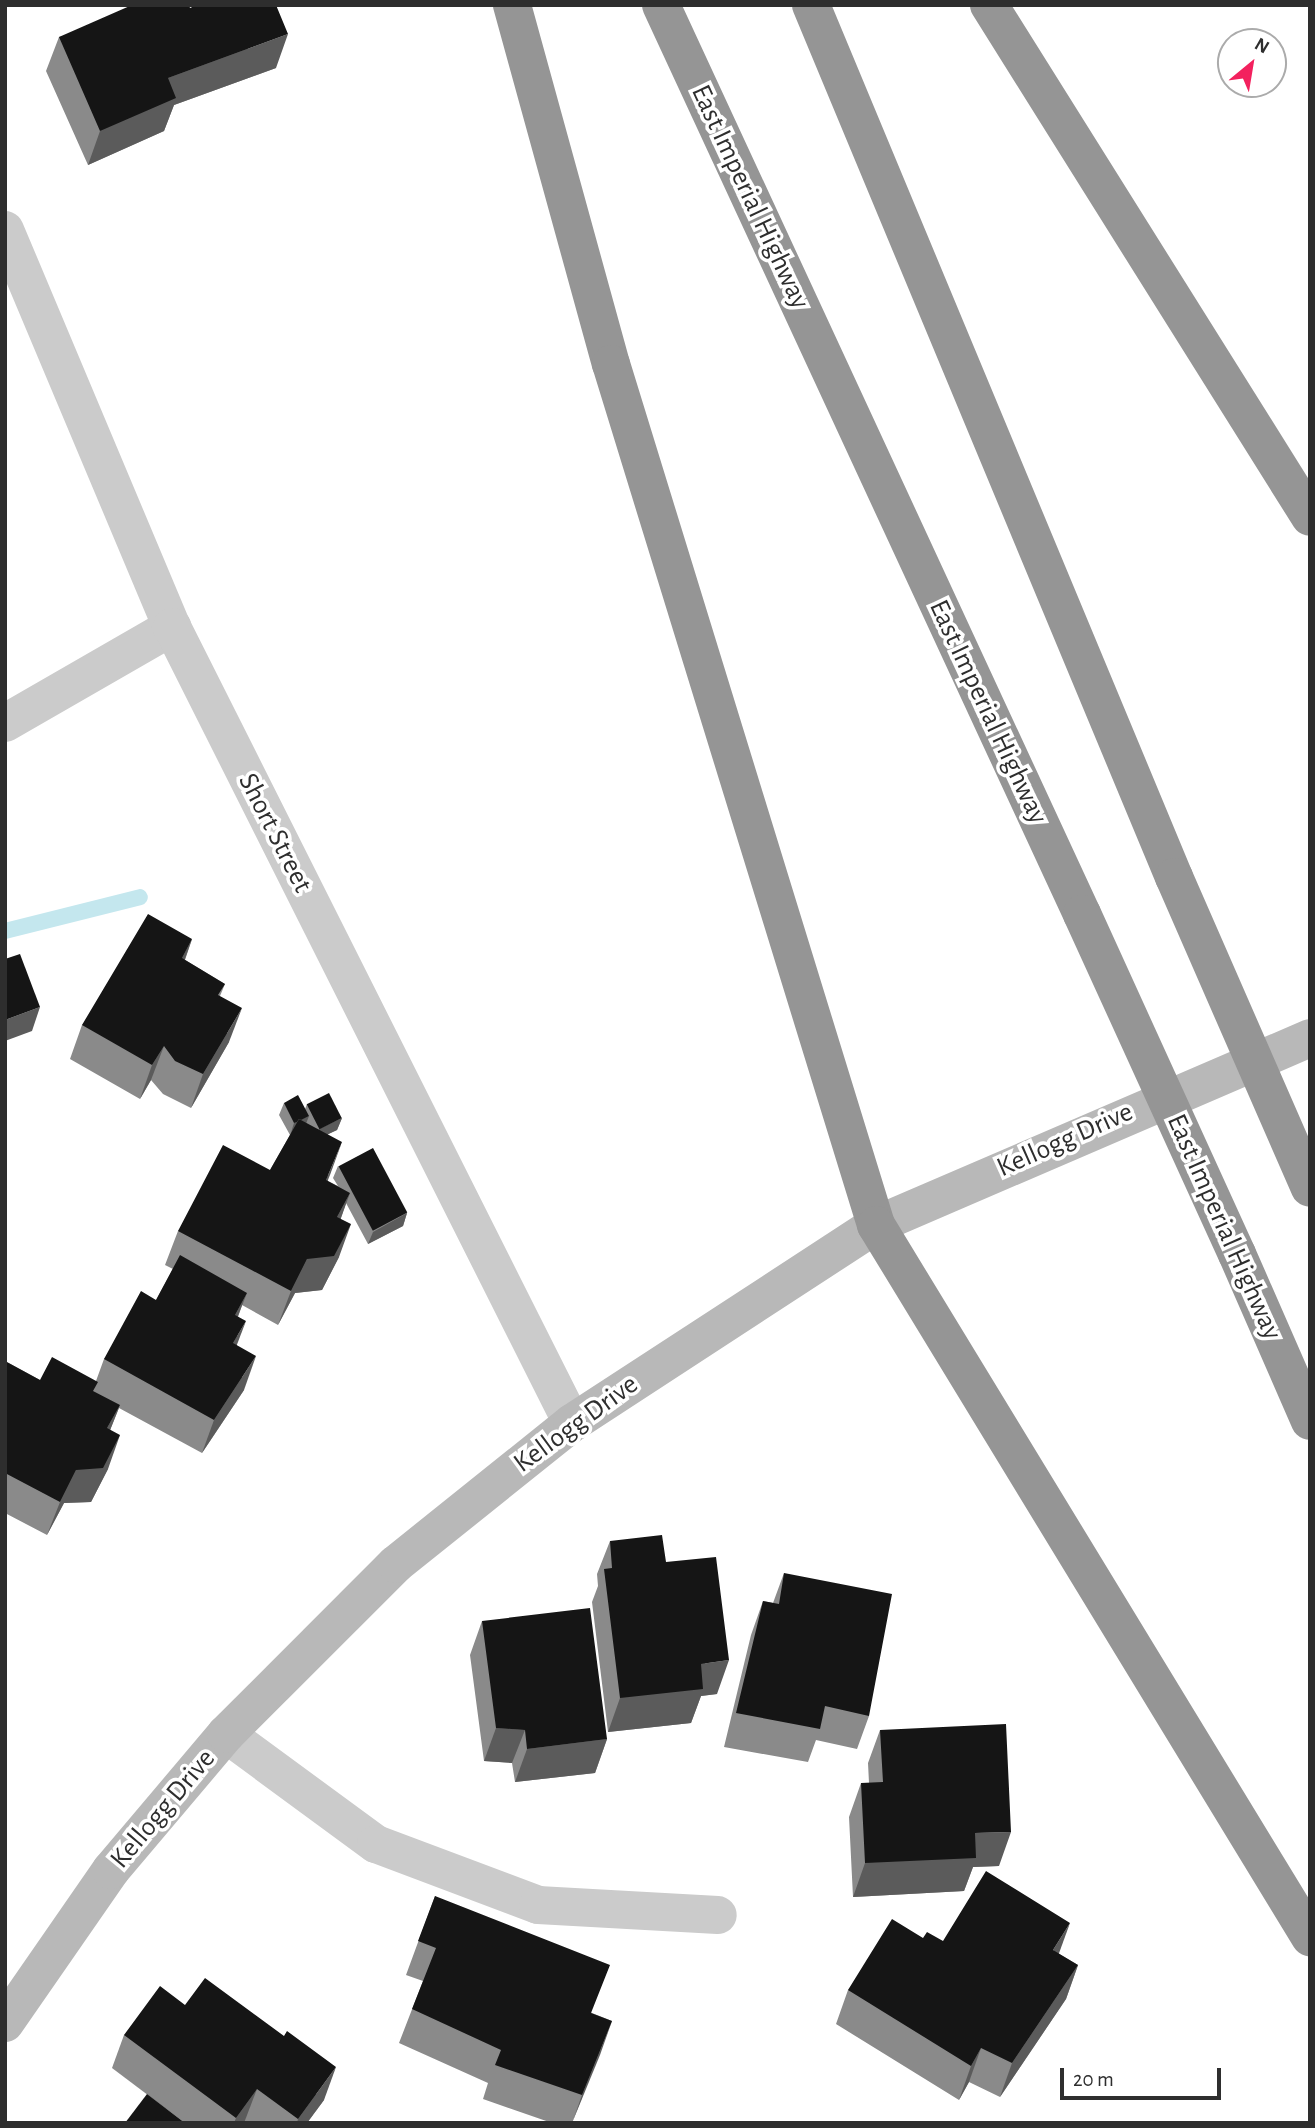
<!DOCTYPE html>
<style>
body{margin:0}
#map{position:relative;width:1315px;height:2128px;overflow:hidden;background:#fff;font-family:"Alegreya Sans",sans-serif}
div>[style]{position:absolute}
.stream>*{height:16px;margin:-8px;padding:0 8px;transform-origin:8px;border-radius:8px;background:#c4e7ee}
.minor>*{height:38px;margin:-19px;padding:0 19px;transform-origin:19px;border-radius:19px;background:#cbcbcb}
.tertiary>*{height:38px;margin:-19px;padding:0 19px;transform-origin:19px;border-radius:19px;background:#cbcbcb}
.secondary>*{height:38px;margin:-19px;padding:0 19px;transform-origin:19px;border-radius:19px;background:#b8b8b8}
.motorway>*{height:38px;margin:-19px;padding:0 19px;transform-origin:19px;border-radius:19px;background:#959595}
.motorway-bridge>*{height:38px;margin:-19px;padding:0 19px;transform-origin:19px;border-radius:19px;background:#959595}
.wall>*{inset:0;background:#8a8a8a}
.shaded-wall>*{inset:0;background:#5b5b5b}
.building>*{inset:0;background:#151515;transform-origin:0 0}
span{translate:-50% -50%;white-space:nowrap;text-align:center;line-height:1.15;-webkit-text-stroke:7px #fff;paint-order:stroke}
.street-label{font-size:28px;color:#2e2e2e}
.frame{position:absolute;inset:0;border:7px solid #2e2e2e;pointer-events:none}
.north{position:absolute;left:1217px;top:28px;width:70px;height:70px;box-sizing:border-box;background:#fff;border:2px solid #ababab;border-radius:50%;rotate:30deg;font-size:19px;font-weight:700;line-height:28px;text-align:center;color:#2e2e2e}
.north::after{content:'';display:block;margin:auto;width:24px;height:32px;background:#f3215e;clip-path:polygon(50% 0,100% 100%,50% 72%,0 100%)}
.scale{position:absolute;left:1060px;top:2068px;width:161px;height:32px;box-sizing:border-box;border:4px solid #2e2e2e;border-top:0;padding-left:9px;font-size:21px;line-height:24px;white-space:nowrap;color:#2e2e2e;-webkit-text-stroke:5px #fff;paint-order:stroke}
</style>
<div id="map">
<div class="stream">
<i style="left:5px;top:931px;width:139px;rotate:-14.1deg"></i>
</div>
<div class="minor">
<i style="left:5px;top:723px;width:193px;rotate:-29.9deg"></i>
<i style="left:226px;top:1734px;width:186px;rotate:36.3deg"></i>
<i style="left:376px;top:1844px;width:173px;rotate:20.6deg"></i>
<i style="left:538px;top:1905px;width:180px;rotate:3.2deg"></i>
</div>
<div class="tertiary">
<i style="left:5px;top:230px;width:431px;rotate:67.2deg"></i>
<i style="left:172px;top:627px;width:891px;rotate:63.32deg"></i>
</div>
<div class="secondary">
<i style="left:5px;top:2023px;width:186px;rotate:-55.3deg"></i>
<i style="left:111px;top:1870px;width:178px;rotate:-49.8deg"></i>
<i style="left:226px;top:1734px;width:240px;rotate:-45deg"></i>
<i style="left:396px;top:1564px;width:226px;rotate:-38.7deg"></i>
<i style="left:572px;top:1423px;width:363px;rotate:-33.1deg"></i>
<i style="left:876px;top:1225px;width:473px;rotate:-23.3deg"></i>
</div>
<div class="motorway">
<i style="left:512px;top:5px;width:372px;rotate:74.6deg"></i>
<i style="left:611px;top:364px;width:901px;rotate:72.89deg"></i>
<i style="left:876px;top:1225px;width:834px;rotate:58.64deg"></i>
<i style="left:661px;top:5px;width:1002px;rotate:65.15deg"></i>
<i style="left:811px;top:5px;width:945px;rotate:67.4deg"></i>
<i style="left:989px;top:5px;width:604px;rotate:57.91deg"></i>
<i style="left:1237px;top:1254px;width:182px;rotate:66.4deg"></i>
</div>
<div class="motorway-bridge">
<i style="left:1174px;top:877px;width:339px;rotate:66.4deg"></i>
<i style="left:1082px;top:914px;width:374px;rotate:65.5deg"></i>
</div>
<div class="wall">
<i style="clip-path:polygon(190px 8px,276px 68px,174px 105px,164px 131px,88px 165px,46px 71px,59px 37px)"></i>
<i style="clip-path:polygon(192px 939px,185px 960px,225px 984px,220px 996px,229px 1042px,191px 1108px,163px 1094px,151px 1080px,140px 1099px,70px 1059px,82px 1025px)"></i>
<i style="clip-path:polygon(284px 1103px,305px 1109px,307px 1104px,342px 1118px,337px 1130px,328px 1134px,328px 1181px,338px 1186px,333px 1178px,338px 1166px,407px 1213px,403px 1226px,368px 1244px,346px 1203px,341px 1218px,339px 1257px,322px 1290px,295px 1293px,278px 1325px,242px 1305px,238px 1317px,237px 1345px,244px 1390px,202px 1453px,119px 1408px,110px 1430px,108px 1469px,91px 1502px,64px 1503px,47px 1535px,5px 1513px,5px 1361px,40px 1380px,96px 1381px,104px 1359px,156px 1300px,173px 1269px,165px 1265px,178px 1231px,270px 1170px,290px 1135px,279px 1115px)"></i>
<i style="clip-path:polygon(610px 1541px,666px 1562px,717px 1694px,701px 1696px,691px 1723px,608px 1732px,592px 1602px,598px 1586px,597px 1574px)"></i>
<i style="clip-path:polygon(784px 1573px,869px 1716px,857px 1749px,816px 1740px,808px 1762px,724px 1747px,751px 1635px,763px 1601px,773px 1603px)"></i>
<i style="clip-path:polygon(482px 1621px,607px 1739px,595px 1773px,515px 1782px,512px 1763px,484px 1761px,470px 1655px)"></i>
<i style="clip-path:polygon(880px 1730px,999px 1866px,973px 1867px,964px 1891px,853px 1897px,849px 1817px,861px 1783px,869px 1783px,868px 1763px)"></i>
<i style="clip-path:polygon(435px 1896px,592px 2013px,612px 2021px,572px 2123px,552px 2123px,483px 2099px,488px 2083px,399px 2043px,423px 1981px,406px 1975px)"></i>
<i style="clip-path:polygon(923px 1938px,943px 1941px,1059px 1954px,1078px 1965px,1066px 1999px,1000px 2097px,969px 2082px,959px 2100px,836px 2024px,848px 1990px)"></i>
<i style="clip-path:polygon(185px 2005px,324px 2100px,307px 2123px,185px 2123px,112px 2068px,124px 2035px)"></i>
</div>
<div class="shaded-wall">
<i style="clip-path:polygon(288px 34px,276px 68px,174px 105px,164px 131px,88px 165px,100px 131px,168px 78px)"></i>
<i style="clip-path:polygon(192px 939px,180px 973px,182px 958px)"></i>
<i style="clip-path:polygon(40px 1007px,32px 1031px,5px 1041px,5px 1020px)"></i>
<i style="clip-path:polygon(242px 1008px,229px 1042px,191px 1108px,203px 1074px)"></i>
<i style="clip-path:polygon(164px 1046px,151px 1080px,140px 1099px,152px 1065px)"></i>
<i style="clip-path:polygon(309px 1116px,304px 1129px,290px 1136px,294px 1123px)"></i>
<i style="clip-path:polygon(342px 1118px,337px 1130px,314px 1141px,319px 1129px)"></i>
<i style="clip-path:polygon(342px 1142px,330px 1175px,314px 1214px,326px 1180px)"></i>
<i style="clip-path:polygon(350px 1193px,338px 1226px,337px 1217px)"></i>
<i style="clip-path:polygon(407px 1213px,403px 1226px,368px 1244px,373px 1232px)"></i>
<i style="clip-path:polygon(351px 1224px,339px 1257px,322px 1290px,295px 1293px,278px 1325px,291px 1291px,307px 1259px)"></i>
<i style="clip-path:polygon(247px 1293px,234px 1326px,235px 1315px)"></i>
<i style="clip-path:polygon(246px 1321px,233px 1355px,233px 1343px)"></i>
<i style="clip-path:polygon(256px 1356px,244px 1390px,202px 1453px,214px 1420px)"></i>
<i style="clip-path:polygon(120px 1405px,107px 1438px,107px 1428px)"></i>
<i style="clip-path:polygon(120px 1435px,108px 1469px,91px 1502px,64px 1503px,47px 1535px,60px 1502px,76px 1470px)"></i>
<i style="clip-path:polygon(729px 1660px,717px 1694px,701px 1696px,691px 1723px,608px 1732px,620px 1698px,701px 1664px)"></i>
<i style="clip-path:polygon(496px 1728px,525px 1730px,512px 1763px,484px 1761px)"></i>
<i style="clip-path:polygon(607px 1739px,595px 1773px,515px 1782px,527px 1749px)"></i>
<i style="clip-path:polygon(1011px 1832px,999px 1866px,973px 1867px,964px 1891px,853px 1897px,865px 1863px,975px 1833px)"></i>
<i style="clip-path:polygon(1070px 1923px,1058px 1956px,1053px 1950px)"></i>
<i style="clip-path:polygon(1078px 1965px,1066px 1999px,1000px 2097px,1012px 2063px)"></i>
<i style="clip-path:polygon(612px 2021px,600px 2055px,572px 2123px,582px 2095px)"></i>
<i style="clip-path:polygon(981px 2048px,969px 2082px,959px 2100px,971px 2066px)"></i>
<i style="clip-path:polygon(336px 2067px,324px 2100px,307px 2123px,297px 2123px,298px 2119px)"></i>
<i style="clip-path:polygon(257px 2089px,244px 2123px,234px 2123px,236px 2118px)"></i>
</div>
<div class="building">
<i style="clip-path:polygon(132px 5px,189px 5px,190px 8px,197px 5px,276px 5px,288px 34px,168px 78px,176px 98px,100px 131px,59px 37px)"></i>
<i style="clip-path:polygon(148px 914px,192px 939px,182px 958px,225px 984px,218px 995px,242px 1008px,203px 1074px,175px 1061px,164px 1046px,152px 1065px,82px 1025px)"></i>
<i style="clip-path:polygon(20px 954px,40px 1007px,5px 1020px,5px 959px)"></i>
<i style="left:329px;top:1093px;width:28px;height:25px;rotate:63deg"></i>
<i style="clip-path:polygon(298px 1095px,309px 1116px,301px 1120px,299px 1119px,297px 1122px,294px 1123px,284px 1103px)"></i>
<i style="clip-path:polygon(299px 1119px,342px 1142px,326px 1180px,350px 1193px,337px 1217px,351px 1224px,334px 1256px,307px 1259px,291px 1291px,178px 1231px,223px 1145px,270px 1170px)"></i>
<i style="left:373px;top:1148px;width:73px;height:39px;rotate:62deg"></i>
<i style="clip-path:polygon(180px 1255px,247px 1293px,235px 1315px,246px 1321px,233px 1343px,256px 1356px,214px 1420px,104px 1359px,141px 1291px,156px 1300px)"></i>
<i style="clip-path:polygon(52px 1357px,98px 1382px,93px 1391px,120px 1405px,107px 1428px,120px 1435px,103px 1468px,76px 1470px,60px 1502px,5px 1473px,5px 1361px,40px 1380px)"></i>
<i style="clip-path:polygon(662px 1535px,666px 1562px,716px 1557px,729px 1660px,701px 1664px,703px 1689px,620px 1698px,604px 1569px,612px 1568px,610px 1541px)"></i>
<i style="clip-path:polygon(784px 1573px,892px 1594px,869px 1716px,825px 1706px,820px 1729px,736px 1713px,763px 1601px,779px 1604px)"></i>
<i style="clip-path:polygon(590px 1608px,607px 1739px,527px 1749px,525px 1730px,496px 1728px,482px 1621px)"></i>
<i style="clip-path:polygon(1006px 1724px,1011px 1832px,975px 1833px,976px 1858px,865px 1863px,861px 1783px,883px 1782px,880px 1730px)"></i>
<i style="clip-path:polygon(986px 1871px,1070px 1923px,1053px 1950px,1078px 1965px,1012px 2063px,981px 2048px,971px 2066px,848px 1990px,892px 1919px,923px 1938px,927px 1932px,943px 1941px)"></i>
<i style="clip-path:polygon(435px 1896px,610px 1965px,591px 2013px,612px 2021px,582px 2095px,495px 2065px,501px 2050px,412px 2009px,436px 1948px,418px 1941px)"></i>
<i style="clip-path:polygon(205px 1978px,284px 2036px,287px 2031px,336px 2067px,298px 2119px,257px 2089px,236px 2118px,124px 2035px,160px 1986px,185px 2005px)"></i>
<i style="clip-path:polygon(147px 2094px,185px 2123px,125px 2123px)"></i>
</div>
<div class="street-label">
<span style="left:750px;top:197px;rotate:65deg">East Imperial Highway</span>
<span style="left:988px;top:712px;rotate:65deg">East Imperial Highway</span>
<span style="left:275px;top:833px;rotate:63deg">Short Street</span>
<span style="left:1065px;top:1140px;rotate:-24deg">Kellogg Drive</span>
<span style="left:1224px;top:1227px;rotate:66deg">East Imperial Highway</span>
<span style="left:576px;top:1424px;rotate:-36deg">Kellogg Drive</span>
<span style="left:163px;top:1809px;rotate:-50deg">Kellogg Drive</span>
</div>
<div class="frame"></div>
<div class="north">N</div>
<div class="scale">20 m</div>
</div>
